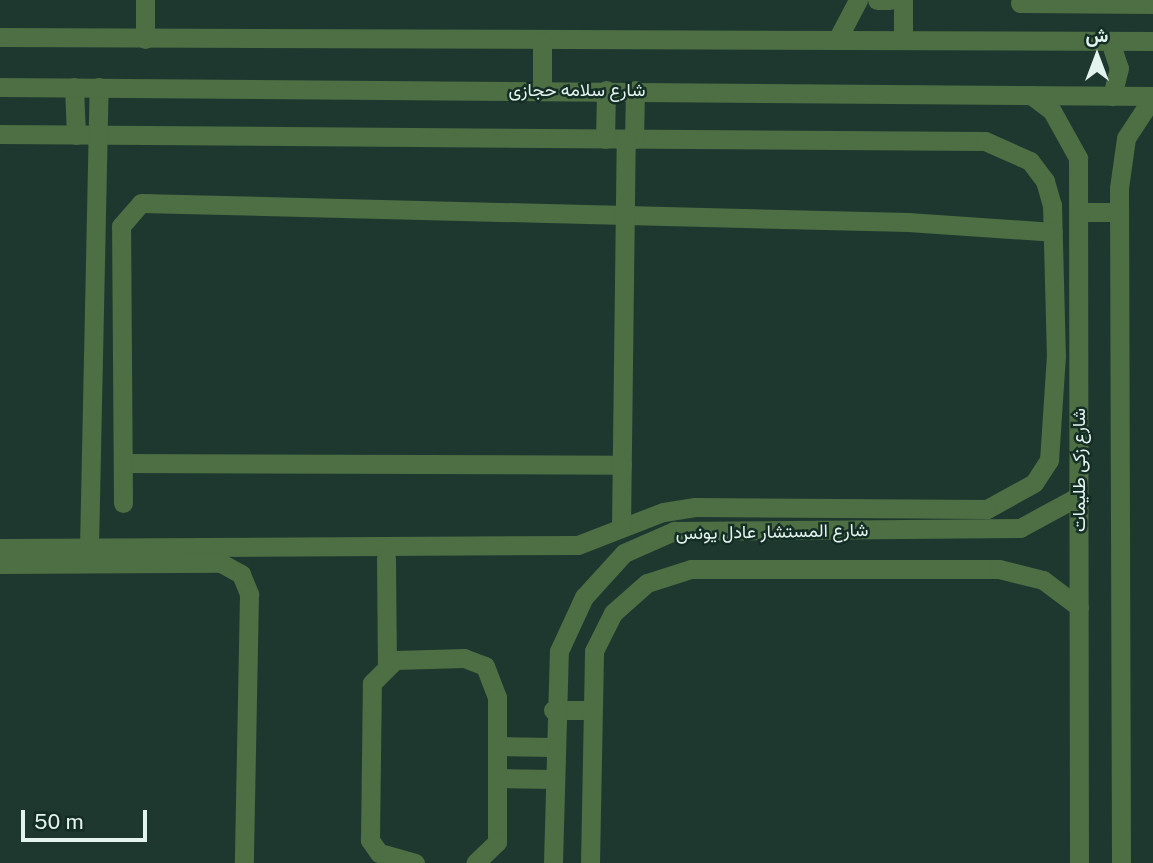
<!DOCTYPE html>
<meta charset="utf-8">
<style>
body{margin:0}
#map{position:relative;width:1153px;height:863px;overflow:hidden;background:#1e3830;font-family:"Public Sans",Vazirmatn,sans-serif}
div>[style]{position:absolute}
.minor>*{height:19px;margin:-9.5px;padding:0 9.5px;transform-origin:9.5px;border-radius:9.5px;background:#4e6e44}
.tertiary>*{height:19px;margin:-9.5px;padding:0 9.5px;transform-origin:9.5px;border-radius:9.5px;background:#4e6e44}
span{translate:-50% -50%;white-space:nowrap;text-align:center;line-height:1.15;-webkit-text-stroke:5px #142e26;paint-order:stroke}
.street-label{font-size:18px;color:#e3f3ed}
.north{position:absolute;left:1062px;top:21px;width:70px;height:70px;-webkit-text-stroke:5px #142e26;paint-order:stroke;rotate:0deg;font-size:19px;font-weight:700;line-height:28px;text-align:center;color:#e3f3ed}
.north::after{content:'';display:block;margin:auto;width:24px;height:32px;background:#e3f3ed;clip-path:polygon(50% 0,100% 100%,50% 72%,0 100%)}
.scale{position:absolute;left:21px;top:810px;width:126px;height:32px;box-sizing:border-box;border:4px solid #e3f3ed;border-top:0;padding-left:9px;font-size:21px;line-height:24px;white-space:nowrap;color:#e3f3ed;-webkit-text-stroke:5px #142e26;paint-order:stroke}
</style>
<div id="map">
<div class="minor">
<i style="left:1020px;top:3px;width:133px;rotate:0.4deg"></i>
<i style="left:145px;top:39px;width:39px;rotate:-90deg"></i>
<i style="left:74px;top:87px;width:48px;rotate:87.6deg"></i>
<i style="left:1031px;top:95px;width:26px;rotate:37deg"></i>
<i style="left:1052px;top:111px;width:54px;rotate:61deg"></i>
<i style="left:1078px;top:158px;width:705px;rotate:89.92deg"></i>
<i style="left:0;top:134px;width:985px;rotate:0.41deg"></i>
<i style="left:985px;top:141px;width:49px;rotate:24deg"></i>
<i style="left:1030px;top:161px;width:25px;rotate:53deg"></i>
<i style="left:1045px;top:181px;width:25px;rotate:74deg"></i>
<i style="left:1052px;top:205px;width:150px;rotate:88.5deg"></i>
<i style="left:1056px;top:355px;width:105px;rotate:93.8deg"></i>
<i style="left:1049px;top:460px;width:27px;rotate:123deg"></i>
<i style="left:1034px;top:483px;width:54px;rotate:151deg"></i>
<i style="left:987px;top:509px;width:292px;rotate:-179.6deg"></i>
<i style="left:695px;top:507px;width:32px;rotate:171deg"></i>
<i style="left:663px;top:512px;width:91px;rotate:158.8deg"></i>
<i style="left:578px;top:545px;width:578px;rotate:179.7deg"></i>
<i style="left:605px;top:139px;width:49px;rotate:-88.8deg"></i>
<i style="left:634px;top:139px;width:49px;rotate:-88.8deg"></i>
<i style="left:1080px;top:212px;width:39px"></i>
<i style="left:123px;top:463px;width:499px;rotate:0.2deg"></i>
<i style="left:123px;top:503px;width:277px;rotate:-90.4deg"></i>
<i style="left:121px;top:226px;width:30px;rotate:-49deg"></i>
<i style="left:141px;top:203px;width:767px;rotate:1.42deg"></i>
<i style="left:908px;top:222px;width:145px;rotate:3.9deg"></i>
<i style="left:621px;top:528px;width:389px;rotate:-89.3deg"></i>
<i style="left:89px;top:548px;width:461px;rotate:-88.8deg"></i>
<i style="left:386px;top:558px;width:106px;rotate:89.5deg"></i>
<i style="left:0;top:564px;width:221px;rotate:-0.3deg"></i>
<i style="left:221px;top:563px;width:23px;rotate:29deg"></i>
<i style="left:241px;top:574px;width:22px;rotate:68deg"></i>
<i style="left:249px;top:594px;width:269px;rotate:91.1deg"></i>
<i style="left:553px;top:710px;width:37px"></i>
<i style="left:498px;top:746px;width:55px;rotate:1deg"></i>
<i style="left:498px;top:778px;width:55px;rotate:1deg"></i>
<i style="left:415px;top:863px;width:37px;rotate:-164deg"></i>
<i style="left:379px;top:853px;width:16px;rotate:-125deg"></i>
<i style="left:370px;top:840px;width:157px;rotate:-89.3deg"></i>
<i style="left:372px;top:683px;width:33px;rotate:-45deg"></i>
<i style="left:395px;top:660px;width:69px;rotate:-1.7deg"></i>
<i style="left:464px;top:658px;width:22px;rotate:21deg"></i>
<i style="left:485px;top:666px;width:33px;rotate:69deg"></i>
<i style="left:497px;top:697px;width:145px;rotate:90deg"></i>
<i style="left:497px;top:842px;width:30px;rotate:136deg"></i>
<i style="left:553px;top:863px;width:212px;rotate:-88.4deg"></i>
<i style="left:559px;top:651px;width:60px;rotate:-65.2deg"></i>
<i style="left:584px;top:597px;width:59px;rotate:-47.7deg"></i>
<i style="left:624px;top:553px;width:55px;rotate:-23.7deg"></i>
<i style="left:674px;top:531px;width:346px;rotate:-0.5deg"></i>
<i style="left:1020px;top:528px;width:67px;rotate:-28.5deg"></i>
<i style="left:590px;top:863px;width:212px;rotate:-88.9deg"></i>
<i style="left:594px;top:651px;width:42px;rotate:-63.4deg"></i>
<i style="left:613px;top:613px;width:45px;rotate:-41.4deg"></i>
<i style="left:647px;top:583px;width:46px;rotate:-17.7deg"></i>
<i style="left:691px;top:569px;width:308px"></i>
<i style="left:999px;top:569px;width:45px;rotate:14deg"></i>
<i style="left:1043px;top:580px;width:45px;rotate:36.9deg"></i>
<i style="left:1121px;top:863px;width:675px;rotate:-90.17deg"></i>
<i style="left:1119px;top:188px;width:50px;rotate:-82deg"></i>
<i style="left:1126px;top:138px;width:49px;rotate:-56.6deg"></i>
</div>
<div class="tertiary">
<i style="left:877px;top:0;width:13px"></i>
<i style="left:0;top:37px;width:1153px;rotate:0.2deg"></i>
<i style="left:903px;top:39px;width:39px;rotate:-90deg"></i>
<i style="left:837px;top:40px;width:45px;rotate:-62.3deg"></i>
<i style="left:1110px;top:41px;width:28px;rotate:72deg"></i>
<i style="left:1119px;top:68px;width:29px;rotate:104deg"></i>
<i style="left:0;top:87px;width:1153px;rotate:0.45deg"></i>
<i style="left:542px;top:90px;width:49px;rotate:-90deg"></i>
</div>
<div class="street-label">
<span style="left:577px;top:90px">شارع سلامه حجازى</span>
<span style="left:1079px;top:470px;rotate:-90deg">شارع زكى طليمات</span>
<span style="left:772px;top:532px;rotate:-1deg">شارع المستشار عادل يونس</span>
</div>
<div class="north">ش</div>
<div class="scale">50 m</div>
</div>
